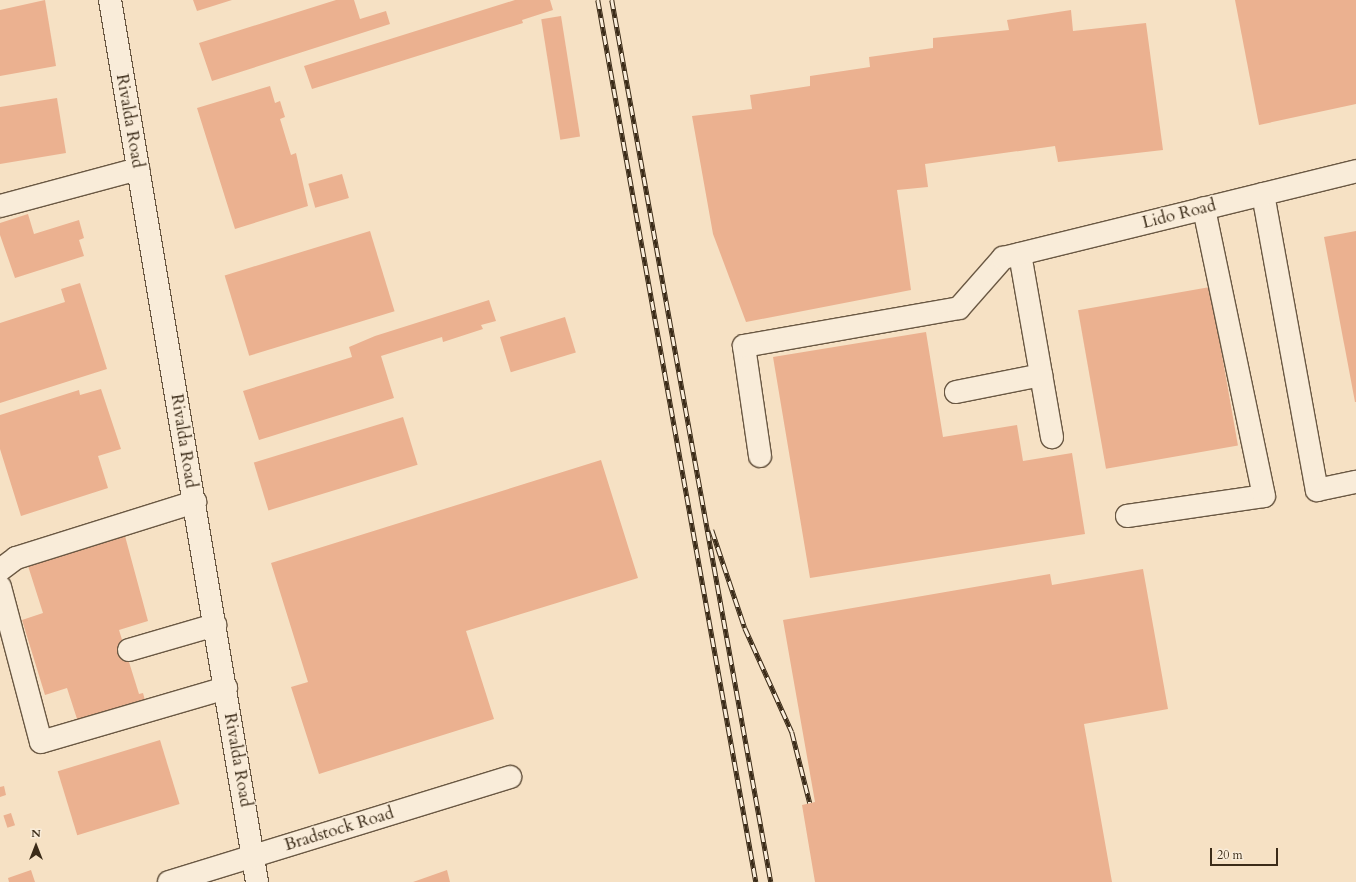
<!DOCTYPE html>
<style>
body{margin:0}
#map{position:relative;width:1356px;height:882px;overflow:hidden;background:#f6e1c4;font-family:Cardo,serif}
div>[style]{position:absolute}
.building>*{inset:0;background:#ebb190;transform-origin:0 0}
.roads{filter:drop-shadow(1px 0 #6a5843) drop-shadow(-1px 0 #6a5843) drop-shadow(0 1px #6a5843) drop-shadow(0 -1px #6a5843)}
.minor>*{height:22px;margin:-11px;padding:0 11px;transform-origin:11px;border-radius:11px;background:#f9ecd9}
.rail>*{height:4.5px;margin-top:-2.25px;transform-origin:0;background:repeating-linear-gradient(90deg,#f9ecd9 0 9px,#3b2b18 0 18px);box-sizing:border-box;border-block:1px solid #3b2b18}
span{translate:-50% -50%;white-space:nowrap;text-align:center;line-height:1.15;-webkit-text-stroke:3px #f9ecd9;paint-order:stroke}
.street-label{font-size:17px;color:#3b2b18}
.north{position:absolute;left:16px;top:826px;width:40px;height:40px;-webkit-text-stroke:3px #f9ecd9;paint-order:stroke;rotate:0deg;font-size:11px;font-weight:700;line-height:16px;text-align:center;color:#3b2b18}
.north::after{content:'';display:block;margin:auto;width:14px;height:18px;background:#3b2b18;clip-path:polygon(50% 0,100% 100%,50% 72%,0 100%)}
.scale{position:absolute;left:1210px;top:848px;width:68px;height:18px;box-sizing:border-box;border:2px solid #3b2b18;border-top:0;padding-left:5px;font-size:12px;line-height:14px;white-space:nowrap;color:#3b2b18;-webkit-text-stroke:3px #f9ecd9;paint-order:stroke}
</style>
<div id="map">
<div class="building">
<i style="clip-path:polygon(45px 0,56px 66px,0 76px,0 10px)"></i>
<i style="clip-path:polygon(193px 0,232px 0,197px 11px)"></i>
<i style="clip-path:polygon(336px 0,354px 0,360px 19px,386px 11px,390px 24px,212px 81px,199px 43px)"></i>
<i style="clip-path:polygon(515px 0,550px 0,553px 10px,522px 20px,523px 23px,312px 89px,304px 66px)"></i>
<i style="clip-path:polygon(1235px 0,1356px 0,1356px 104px,1259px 125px)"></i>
<i style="clip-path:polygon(1071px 10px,1073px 31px,1146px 23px,1163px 150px,1058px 162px,1055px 146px,925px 164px,928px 187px,897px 190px,911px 290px,746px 322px,713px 234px,692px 116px,752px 109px,750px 95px,810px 86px,810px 76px,870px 67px,869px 57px,933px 48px,933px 38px,1009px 30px,1007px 20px)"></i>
<i style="left:561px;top:16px;width:122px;height:20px;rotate:81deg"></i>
<i style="clip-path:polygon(270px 86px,275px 103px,280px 101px,285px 117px,280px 119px,291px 155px,296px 153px,308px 206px,235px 229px,197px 108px)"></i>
<i style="clip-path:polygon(57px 98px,66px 153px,0 164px,0 107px)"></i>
<i style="left:342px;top:174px;width:25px;height:35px;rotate:74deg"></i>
<i style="clip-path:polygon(28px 214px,34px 234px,79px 220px,84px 238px,79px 240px,84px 256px,15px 278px,0 235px,0 223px)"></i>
<i style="left:370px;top:231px;width:84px;height:152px;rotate:73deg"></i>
<i style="clip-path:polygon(1356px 231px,1356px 402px,1355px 402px,1324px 237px)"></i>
<i style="clip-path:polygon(80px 283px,107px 369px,0 403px,0 323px,65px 302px,61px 289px)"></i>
<i style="left:1210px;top:287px;width:161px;height:134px;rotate:80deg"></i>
<i style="clip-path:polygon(489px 300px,496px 321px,481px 325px,483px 329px,443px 342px,442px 337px,381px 356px,394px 398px,259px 440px,243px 391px,352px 357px,349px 347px,375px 336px)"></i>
<i style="left:565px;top:317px;width:37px;height:68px;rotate:73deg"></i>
<i style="clip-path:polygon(926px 332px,943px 437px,1017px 425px,1023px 461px,1072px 453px,1085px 534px,810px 578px,773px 357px)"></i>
<i style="clip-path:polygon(101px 389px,121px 449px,98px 456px,108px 488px,21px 516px,0 449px,0 415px,79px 390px,80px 395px)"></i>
<i style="left:403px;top:417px;width:50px;height:156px;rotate:73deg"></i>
<i style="clip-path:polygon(601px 460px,638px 578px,466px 631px,494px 719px,319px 774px,291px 687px,308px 682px,271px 563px)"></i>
<i style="clip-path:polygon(125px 536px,148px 621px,119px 630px,139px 694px,143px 693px,146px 704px,79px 725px,67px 688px,45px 695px,22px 620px,43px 613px,28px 566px)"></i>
<i style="clip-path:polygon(1143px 569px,1168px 709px,1084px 724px,1112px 882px,815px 882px,802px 805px,815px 802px,783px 620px,1050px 574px,1052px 585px)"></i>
<i style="left:160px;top:740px;width:67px;height:107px;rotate:73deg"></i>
<i style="clip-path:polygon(4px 786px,6px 795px,0 797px,0 787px)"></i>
<i style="left:11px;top:813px;width:13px;height:8px;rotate:72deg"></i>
<i style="clip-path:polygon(31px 870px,35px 882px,9px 882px,8px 878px)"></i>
<i style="clip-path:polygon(447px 870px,450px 882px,413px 882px)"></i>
</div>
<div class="roads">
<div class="minor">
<i style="left:110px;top:0;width:894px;rotate:80.54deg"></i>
<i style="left:1263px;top:194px;width:301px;rotate:79.7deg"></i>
<i style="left:1317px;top:490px;width:40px;rotate:-12deg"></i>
<i style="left:0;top:206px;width:143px;rotate:-15deg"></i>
<i style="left:1020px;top:254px;width:186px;rotate:80.1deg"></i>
<i style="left:956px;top:392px;width:87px;rotate:-11.3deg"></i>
<i style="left:760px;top:456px;width:111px;rotate:-98.3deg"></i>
<i style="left:744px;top:346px;width:218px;rotate:-10deg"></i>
<i style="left:959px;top:308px;width:67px;rotate:-48.7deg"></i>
<i style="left:1003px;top:258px;width:364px;rotate:-13.8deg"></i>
<i style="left:1127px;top:516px;width:138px;rotate:-8.3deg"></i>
<i style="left:1264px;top:496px;width:294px;rotate:-101.8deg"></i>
<i style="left:0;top:570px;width:20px;rotate:-37deg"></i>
<i style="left:16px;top:558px;width:188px;rotate:-17.4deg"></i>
<i style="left:0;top:587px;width:160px;rotate:75.2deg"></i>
<i style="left:41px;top:742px;width:193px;rotate:-16.3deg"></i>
<i style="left:129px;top:650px;width:90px;rotate:-16.2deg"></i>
<i style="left:169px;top:882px;width:357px;rotate:-17.1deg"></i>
</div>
</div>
<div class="rail">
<i style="left:598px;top:0;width:896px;rotate:79.84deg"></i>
<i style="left:612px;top:0;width:896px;rotate:79.78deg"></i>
<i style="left:712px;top:530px;width:103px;rotate:71.4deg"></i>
<i style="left:745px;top:628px;width:114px;rotate:65.7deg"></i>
<i style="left:792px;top:732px;width:73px;rotate:75.8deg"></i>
</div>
<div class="street-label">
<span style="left:130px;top:121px;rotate:80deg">Rivalda Road</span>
<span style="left:1179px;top:214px;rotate:-14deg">Lido Road</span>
<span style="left:184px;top:441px;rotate:81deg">Rivalda Road</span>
<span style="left:238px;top:760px;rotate:80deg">Rivalda Road</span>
<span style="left:339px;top:829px;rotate:-17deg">Bradstock Road</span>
</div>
<div class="north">N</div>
<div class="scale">20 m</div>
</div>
